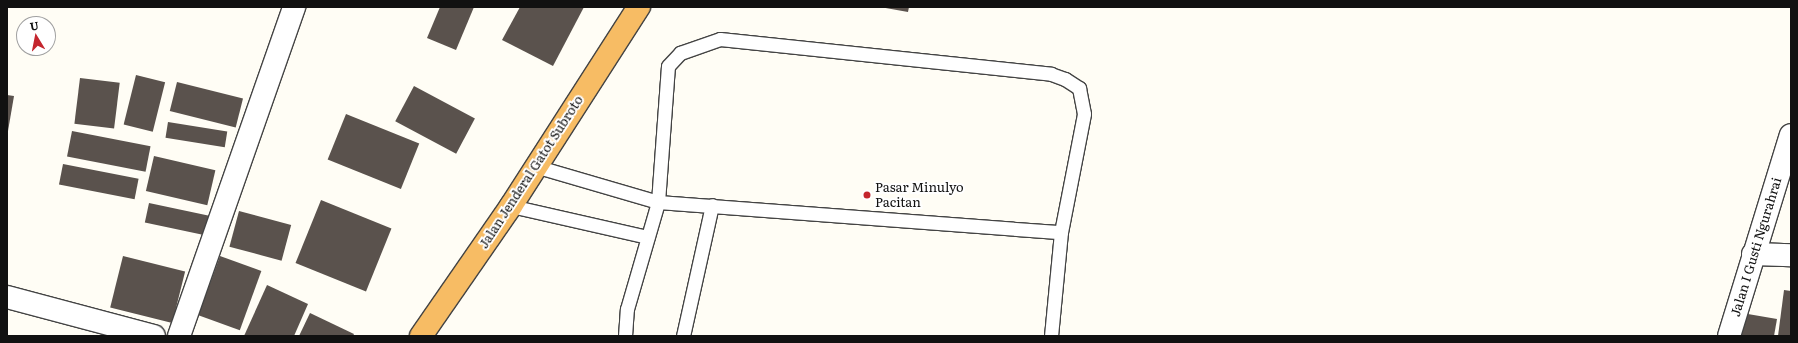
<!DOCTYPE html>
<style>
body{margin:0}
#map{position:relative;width:1798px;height:343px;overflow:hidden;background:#fffdf5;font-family:Literata,serif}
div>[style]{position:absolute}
.building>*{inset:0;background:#5a524d;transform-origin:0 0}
.roads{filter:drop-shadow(1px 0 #444) drop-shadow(-1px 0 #444) drop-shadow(0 1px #444) drop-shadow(0 -1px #444)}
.service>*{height:13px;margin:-6.5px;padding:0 6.5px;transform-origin:6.5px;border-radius:6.5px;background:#fff}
.minor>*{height:22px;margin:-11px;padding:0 11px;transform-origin:11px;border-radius:11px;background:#fff}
.trunk>*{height:22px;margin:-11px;padding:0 11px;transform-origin:11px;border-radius:11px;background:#f7bc64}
.dots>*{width:11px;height:11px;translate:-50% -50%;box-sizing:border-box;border:2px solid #fff;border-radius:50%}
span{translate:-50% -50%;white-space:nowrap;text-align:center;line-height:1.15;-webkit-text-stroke:4px #fff;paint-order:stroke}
.street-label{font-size:13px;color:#111}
.poi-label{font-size:13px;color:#111}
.left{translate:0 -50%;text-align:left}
.frame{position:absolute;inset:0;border:8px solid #111;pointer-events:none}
.north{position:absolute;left:16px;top:16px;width:40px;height:40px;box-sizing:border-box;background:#fff;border:1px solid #a0a0a0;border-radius:50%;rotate:350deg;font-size:11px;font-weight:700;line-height:16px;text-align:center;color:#111}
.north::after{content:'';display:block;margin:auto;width:14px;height:18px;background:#c4262e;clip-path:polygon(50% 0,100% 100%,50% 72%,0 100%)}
</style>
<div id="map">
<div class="building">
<i style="clip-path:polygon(440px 7px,474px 7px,456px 50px,427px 38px)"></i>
<i style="clip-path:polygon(520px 7px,584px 7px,553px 66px,502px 40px)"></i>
<i style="clip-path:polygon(880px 7px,909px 7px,908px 12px)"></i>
<i style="left:136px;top:75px;width:30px;height:51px;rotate:14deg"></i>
<i style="left:80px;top:78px;width:40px;height:46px;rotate:7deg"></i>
<i style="left:177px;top:82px;width:68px;height:30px;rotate:14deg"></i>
<i style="left:414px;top:86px;width:69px;height:40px;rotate:28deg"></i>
<i style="clip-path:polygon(7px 95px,14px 96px,8px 131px,7px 131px)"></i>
<i style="left:346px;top:114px;width:79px;height:49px;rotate:22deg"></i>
<i style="left:168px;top:122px;width:60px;height:16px;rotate:9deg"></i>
<i style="left:72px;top:131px;width:80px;height:26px;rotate:11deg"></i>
<i style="left:154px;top:156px;width:63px;height:36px;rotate:13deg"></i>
<i style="left:63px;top:164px;width:77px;height:21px;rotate:11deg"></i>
<i style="left:321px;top:200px;width:76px;height:68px;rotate:22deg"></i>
<i style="left:149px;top:203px;width:64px;height:20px;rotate:12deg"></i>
<i style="left:239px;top:211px;width:54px;height:37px;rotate:15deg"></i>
<i style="left:123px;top:256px;width:64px;height:53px;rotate:14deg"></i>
<i style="left:220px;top:256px;width:44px;height:63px;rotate:20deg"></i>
<i style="clip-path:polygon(267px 285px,308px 304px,294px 336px,244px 336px)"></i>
<i style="clip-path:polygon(1784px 290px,1791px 291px,1791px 336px,1778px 336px)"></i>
<i style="clip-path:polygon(310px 313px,354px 334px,353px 336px,299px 336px)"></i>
<i style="clip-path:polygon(1742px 313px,1777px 319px,1774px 336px,1738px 336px)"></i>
</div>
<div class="roads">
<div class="service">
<i style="left:535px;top:166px;width:128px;rotate:16.3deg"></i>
<i style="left:658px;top:202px;width:404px;rotate:4.3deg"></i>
<i style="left:511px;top:206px;width:140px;rotate:12.8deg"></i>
<i style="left:625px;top:336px;width:27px;rotate:-86deg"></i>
<i style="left:627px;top:309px;width:111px;rotate:-73.8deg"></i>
<i style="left:658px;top:202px;width:136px;rotate:-85.8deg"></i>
<i style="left:668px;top:66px;width:18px;rotate:-47deg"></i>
<i style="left:680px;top:53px;width:42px;rotate:-19.3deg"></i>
<i style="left:720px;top:39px;width:333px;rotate:6deg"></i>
<i style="left:1051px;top:74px;width:15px;rotate:20deg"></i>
<i style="left:1065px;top:79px;width:17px;rotate:33deg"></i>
<i style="left:1079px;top:88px;width:26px;rotate:79deg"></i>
<i style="left:1084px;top:114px;width:120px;rotate:101deg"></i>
<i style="left:1061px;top:232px;width:104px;rotate:95.5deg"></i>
<i style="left:683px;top:336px;width:134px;rotate:-77.5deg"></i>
</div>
<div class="minor">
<i style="left:1753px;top:254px;width:38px;rotate:2deg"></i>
<i style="left:7px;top:297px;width:152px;rotate:14.9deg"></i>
<i style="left:179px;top:336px;width:349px;rotate:-70.7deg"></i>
<i style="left:1729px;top:336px;width:210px;rotate:-72.9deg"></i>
</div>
<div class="trunk">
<i style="left:421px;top:336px;width:158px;rotate:-55.3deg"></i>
<i style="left:511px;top:206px;width:237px;rotate:-57.3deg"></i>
</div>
</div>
<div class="dots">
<i style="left:867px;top:195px;background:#c4262e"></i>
</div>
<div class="street-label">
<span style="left:531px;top:172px;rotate:-57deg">Jalan Jenderal Gatot Subroto</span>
<span style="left:1756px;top:247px;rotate:-73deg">Jalan I Gusti Ngurahrai</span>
</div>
<div class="poi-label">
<span class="left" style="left:875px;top:195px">Pasar Minulyo<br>Pacitan</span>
</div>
<div class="frame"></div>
<div class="north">U</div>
</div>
